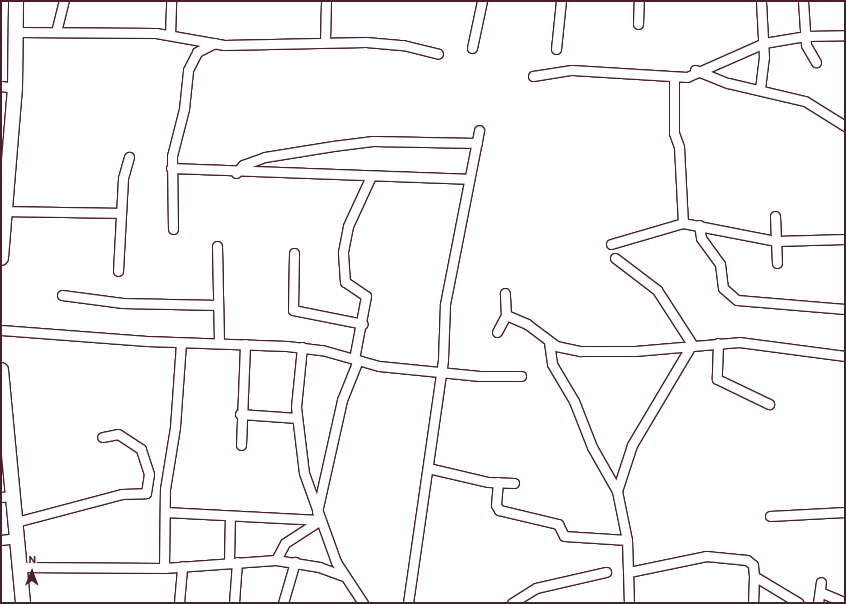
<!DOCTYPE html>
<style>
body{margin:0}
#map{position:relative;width:846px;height:604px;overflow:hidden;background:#fff;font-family:Itim,sans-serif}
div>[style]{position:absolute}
.roads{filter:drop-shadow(1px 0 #4a1f2b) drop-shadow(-1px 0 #4a1f2b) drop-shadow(0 1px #4a1f2b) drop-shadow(0 -1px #4a1f2b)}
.minor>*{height:9px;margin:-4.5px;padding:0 4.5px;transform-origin:4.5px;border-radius:4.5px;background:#fff}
.primary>*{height:14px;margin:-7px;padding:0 7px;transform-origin:7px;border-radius:7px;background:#fff}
span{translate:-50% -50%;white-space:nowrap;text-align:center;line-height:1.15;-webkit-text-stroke:4px #fff;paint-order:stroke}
.frame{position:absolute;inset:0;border:2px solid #4a1f2b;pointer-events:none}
.north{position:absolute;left:12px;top:552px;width:40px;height:40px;-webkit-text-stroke:3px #fff;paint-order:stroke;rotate:1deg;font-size:11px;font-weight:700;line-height:16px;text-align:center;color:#4a1f2b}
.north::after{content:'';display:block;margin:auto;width:14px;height:18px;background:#4a1f2b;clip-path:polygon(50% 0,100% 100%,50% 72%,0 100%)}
</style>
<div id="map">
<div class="roads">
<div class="minor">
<i style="left:803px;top:1px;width:44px;rotate:86.1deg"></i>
<i style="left:806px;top:45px;width:20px;rotate:60deg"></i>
<i style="left:638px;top:24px;width:23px;rotate:-88deg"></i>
<i style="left:17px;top:32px;width:139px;rotate:0.4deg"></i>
<i style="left:156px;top:33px;width:69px;rotate:10deg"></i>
<i style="left:224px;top:45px;width:142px;rotate:-1.2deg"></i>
<i style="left:366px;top:42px;width:37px;rotate:5deg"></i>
<i style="left:403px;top:45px;width:36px;rotate:14deg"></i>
<i style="left:56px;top:32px;width:32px;rotate:-76deg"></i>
<i style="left:170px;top:35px;width:34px;rotate:-88deg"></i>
<i style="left:325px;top:42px;width:41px;rotate:-88.6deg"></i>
<i style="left:472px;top:48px;width:48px;rotate:-78deg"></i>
<i style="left:556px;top:49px;width:48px;rotate:-84.1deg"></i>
<i style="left:695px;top:70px;width:35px;rotate:22deg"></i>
<i style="left:728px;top:83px;width:79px;rotate:13.2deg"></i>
<i style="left:805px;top:101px;width:47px;rotate:32deg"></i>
<i style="left:533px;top:76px;width:39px;rotate:-9deg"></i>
<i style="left:572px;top:70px;width:115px;rotate:3.5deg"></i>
<i style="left:687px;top:77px;width:84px;rotate:-23.8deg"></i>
<i style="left:764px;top:43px;width:43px;rotate:-9.5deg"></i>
<i style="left:806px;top:36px;width:39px;rotate:-1deg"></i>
<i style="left:674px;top:77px;width:56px;rotate:90deg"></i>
<i style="left:674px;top:133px;width:15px;rotate:70deg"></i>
<i style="left:679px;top:147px;width:76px;rotate:87deg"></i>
<i style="left:1px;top:86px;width:14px;rotate:8deg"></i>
<i style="left:760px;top:89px;width:32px;rotate:-83deg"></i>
<i style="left:764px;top:57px;width:56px;rotate:-93.1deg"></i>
<i style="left:171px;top:168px;width:296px;rotate:2.1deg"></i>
<i style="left:236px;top:173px;width:11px;rotate:-49deg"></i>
<i style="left:243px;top:165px;width:23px;rotate:-20deg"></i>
<i style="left:265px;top:157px;width:69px;rotate:-9.2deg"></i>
<i style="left:333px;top:146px;width:40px;rotate:-7.1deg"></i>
<i style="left:373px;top:141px;width:104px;rotate:1.1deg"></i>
<i style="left:4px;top:211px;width:117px;rotate:1deg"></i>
<i style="left:775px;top:216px;width:47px;rotate:87.6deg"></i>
<i style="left:699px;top:225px;width:13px;rotate:81deg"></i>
<i style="left:701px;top:238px;width:32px;rotate:54deg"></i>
<i style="left:720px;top:264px;width:24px;rotate:83deg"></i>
<i style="left:723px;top:288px;width:18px;rotate:41deg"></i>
<i style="left:737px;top:300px;width:108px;rotate:4.8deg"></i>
<i style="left:173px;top:229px;width:73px;rotate:-90.8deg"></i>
<i style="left:172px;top:156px;width:49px;rotate:-75.7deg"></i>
<i style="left:184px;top:109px;width:39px;rotate:-84deg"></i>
<i style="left:188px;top:70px;width:20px;rotate:-63deg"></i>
<i style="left:197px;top:52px;width:20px;rotate:-27deg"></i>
<i style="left:611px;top:244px;width:75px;rotate:-16.3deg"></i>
<i style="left:683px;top:223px;width:95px;rotate:11deg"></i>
<i style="left:776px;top:241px;width:69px;rotate:-1.7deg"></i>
<i style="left:217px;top:246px;width:97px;rotate:88.8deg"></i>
<i style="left:294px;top:253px;width:57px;rotate:91deg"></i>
<i style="left:293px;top:310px;width:71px;rotate:11.3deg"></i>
<i style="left:615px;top:258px;width:53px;rotate:37.3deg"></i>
<i style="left:657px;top:290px;width:64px;rotate:57.1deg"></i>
<i style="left:118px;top:271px;width:93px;rotate:-86.9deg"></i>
<i style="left:123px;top:178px;width:22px;rotate:-74deg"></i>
<i style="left:62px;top:295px;width:61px;rotate:7.6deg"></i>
<i style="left:122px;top:303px;width:96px;rotate:1.2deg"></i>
<i style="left:506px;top:315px;width:23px;rotate:23deg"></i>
<i style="left:527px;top:324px;width:36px;rotate:37deg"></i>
<i style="left:556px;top:346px;width:25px;rotate:12deg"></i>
<i style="left:580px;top:351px;width:55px"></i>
<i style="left:635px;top:351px;width:104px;rotate:-4.9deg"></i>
<i style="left:739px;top:342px;width:107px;rotate:7.5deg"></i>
<i style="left:1px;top:330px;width:146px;rotate:4.3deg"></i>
<i style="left:147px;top:341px;width:140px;rotate:2deg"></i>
<i style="left:287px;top:346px;width:35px;rotate:7deg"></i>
<i style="left:322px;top:350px;width:59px;rotate:15.7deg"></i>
<i style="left:379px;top:366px;width:101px;rotate:5.7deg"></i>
<i style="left:480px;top:376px;width:41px"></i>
<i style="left:497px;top:332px;width:19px;rotate:-62deg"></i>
<i style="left:506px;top:315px;width:22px;rotate:-93deg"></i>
<i style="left:549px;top:342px;width:22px;rotate:82deg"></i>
<i style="left:552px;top:364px;width:43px;rotate:59.3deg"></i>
<i style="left:574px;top:401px;width:49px;rotate:68.6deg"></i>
<i style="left:592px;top:447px;width:51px;rotate:60.4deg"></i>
<i style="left:617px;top:491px;width:50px;rotate:78.5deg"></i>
<i style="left:627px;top:540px;width:63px;rotate:88.2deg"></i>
<i style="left:718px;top:343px;width:36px;rotate:92deg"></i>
<i style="left:717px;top:379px;width:58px;rotate:25.7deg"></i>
<i style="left:302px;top:347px;width:60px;rotate:95.7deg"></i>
<i style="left:296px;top:407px;width:66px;rotate:83.1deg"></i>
<i style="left:304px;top:473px;width:95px;rotate:70.2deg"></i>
<i style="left:336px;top:562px;width:49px;rotate:56.6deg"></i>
<i style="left:354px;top:359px;width:64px;rotate:-79.2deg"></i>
<i style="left:366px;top:296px;width:25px;rotate:-146deg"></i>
<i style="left:345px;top:282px;width:30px;rotate:-94deg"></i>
<i style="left:343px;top:252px;width:26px;rotate:-79deg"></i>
<i style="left:348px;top:226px;width:55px;rotate:-65.3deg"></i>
<i style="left:240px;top:414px;width:57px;rotate:4deg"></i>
<i style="left:241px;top:445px;width:101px;rotate:-87.7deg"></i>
<i style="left:428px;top:468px;width:62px;rotate:13.1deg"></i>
<i style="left:488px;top:482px;width:26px;rotate:2deg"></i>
<i style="left:498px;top:482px;width:23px;rotate:95deg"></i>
<i style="left:496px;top:505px;width:6px;rotate:59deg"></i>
<i style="left:499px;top:510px;width:61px;rotate:13.3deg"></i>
<i style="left:558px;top:524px;width:13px;rotate:63deg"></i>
<i style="left:564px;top:536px;width:63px;rotate:3.6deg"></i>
<i style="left:617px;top:491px;width:48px;rotate:-71.9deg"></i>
<i style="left:632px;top:445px;width:117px;rotate:-59.3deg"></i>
<i style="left:1px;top:497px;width:12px;rotate:-5deg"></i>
<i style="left:165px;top:512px;width:155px;rotate:3deg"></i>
<i style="left:317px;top:512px;width:115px;rotate:-77.4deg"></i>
<i style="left:342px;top:400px;width:43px;rotate:-68.2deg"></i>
<i style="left:770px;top:516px;width:75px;rotate:-3.1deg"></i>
<i style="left:16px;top:522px;width:110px;rotate:-14.8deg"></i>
<i style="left:122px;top:494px;width:24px;rotate:-2deg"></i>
<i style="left:146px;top:493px;width:19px;rotate:-81deg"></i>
<i style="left:149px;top:474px;width:26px;rotate:-108deg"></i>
<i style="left:141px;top:449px;width:27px;rotate:-147deg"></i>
<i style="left:118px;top:434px;width:16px;rotate:169deg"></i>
<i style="left:1px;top:540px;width:16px;rotate:-7deg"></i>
<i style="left:276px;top:560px;width:19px;rotate:-62deg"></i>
<i style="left:285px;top:543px;width:40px;rotate:-32.9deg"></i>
<i style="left:229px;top:562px;width:46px;rotate:-88.8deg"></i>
<i style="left:20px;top:567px;width:144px;rotate:0.4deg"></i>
<i style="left:164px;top:568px;width:112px;rotate:-4.1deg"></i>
<i style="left:276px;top:560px;width:44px;rotate:9.2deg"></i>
<i style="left:319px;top:567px;width:27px;rotate:20deg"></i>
<i style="left:164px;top:568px;width:79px;rotate:-89.3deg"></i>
<i style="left:165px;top:489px;width:63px;rotate:-80.8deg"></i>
<i style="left:175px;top:427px;width:84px;rotate:-85.9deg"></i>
<i style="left:629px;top:572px;width:79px;rotate:-11.7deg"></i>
<i style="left:706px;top:556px;width:41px;rotate:5.6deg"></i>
<i style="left:747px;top:560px;width:8px;rotate:40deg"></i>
<i style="left:753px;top:565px;width:11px;rotate:85deg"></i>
<i style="left:754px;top:576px;width:27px;rotate:92deg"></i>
<i style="left:754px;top:576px;width:52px;rotate:31deg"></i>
<i style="left:820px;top:592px;width:23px;rotate:23deg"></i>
<i style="left:179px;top:603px;width:37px;rotate:-85deg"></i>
<i style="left:234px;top:603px;width:41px;rotate:-85.8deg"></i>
<i style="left:283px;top:603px;width:43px;rotate:-73.7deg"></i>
<i style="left:408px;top:603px;width:246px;rotate:-81.8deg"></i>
<i style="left:443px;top:359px;width:55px;rotate:-87.9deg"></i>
<i style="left:445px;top:304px;width:177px;rotate:-78.9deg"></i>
<i style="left:512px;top:603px;width:28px;rotate:-32deg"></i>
<i style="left:536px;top:588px;width:72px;rotate:-12.9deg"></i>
<i style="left:818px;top:603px;width:21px;rotate:-82deg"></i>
</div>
<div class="primary">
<i style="left:1px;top:258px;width:171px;rotate:-85.3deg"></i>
<i style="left:15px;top:88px;width:87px;rotate:-89.3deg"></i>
<i style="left:1px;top:370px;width:234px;rotate:84.6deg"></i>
</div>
</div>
<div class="frame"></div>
<div class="north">N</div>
</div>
